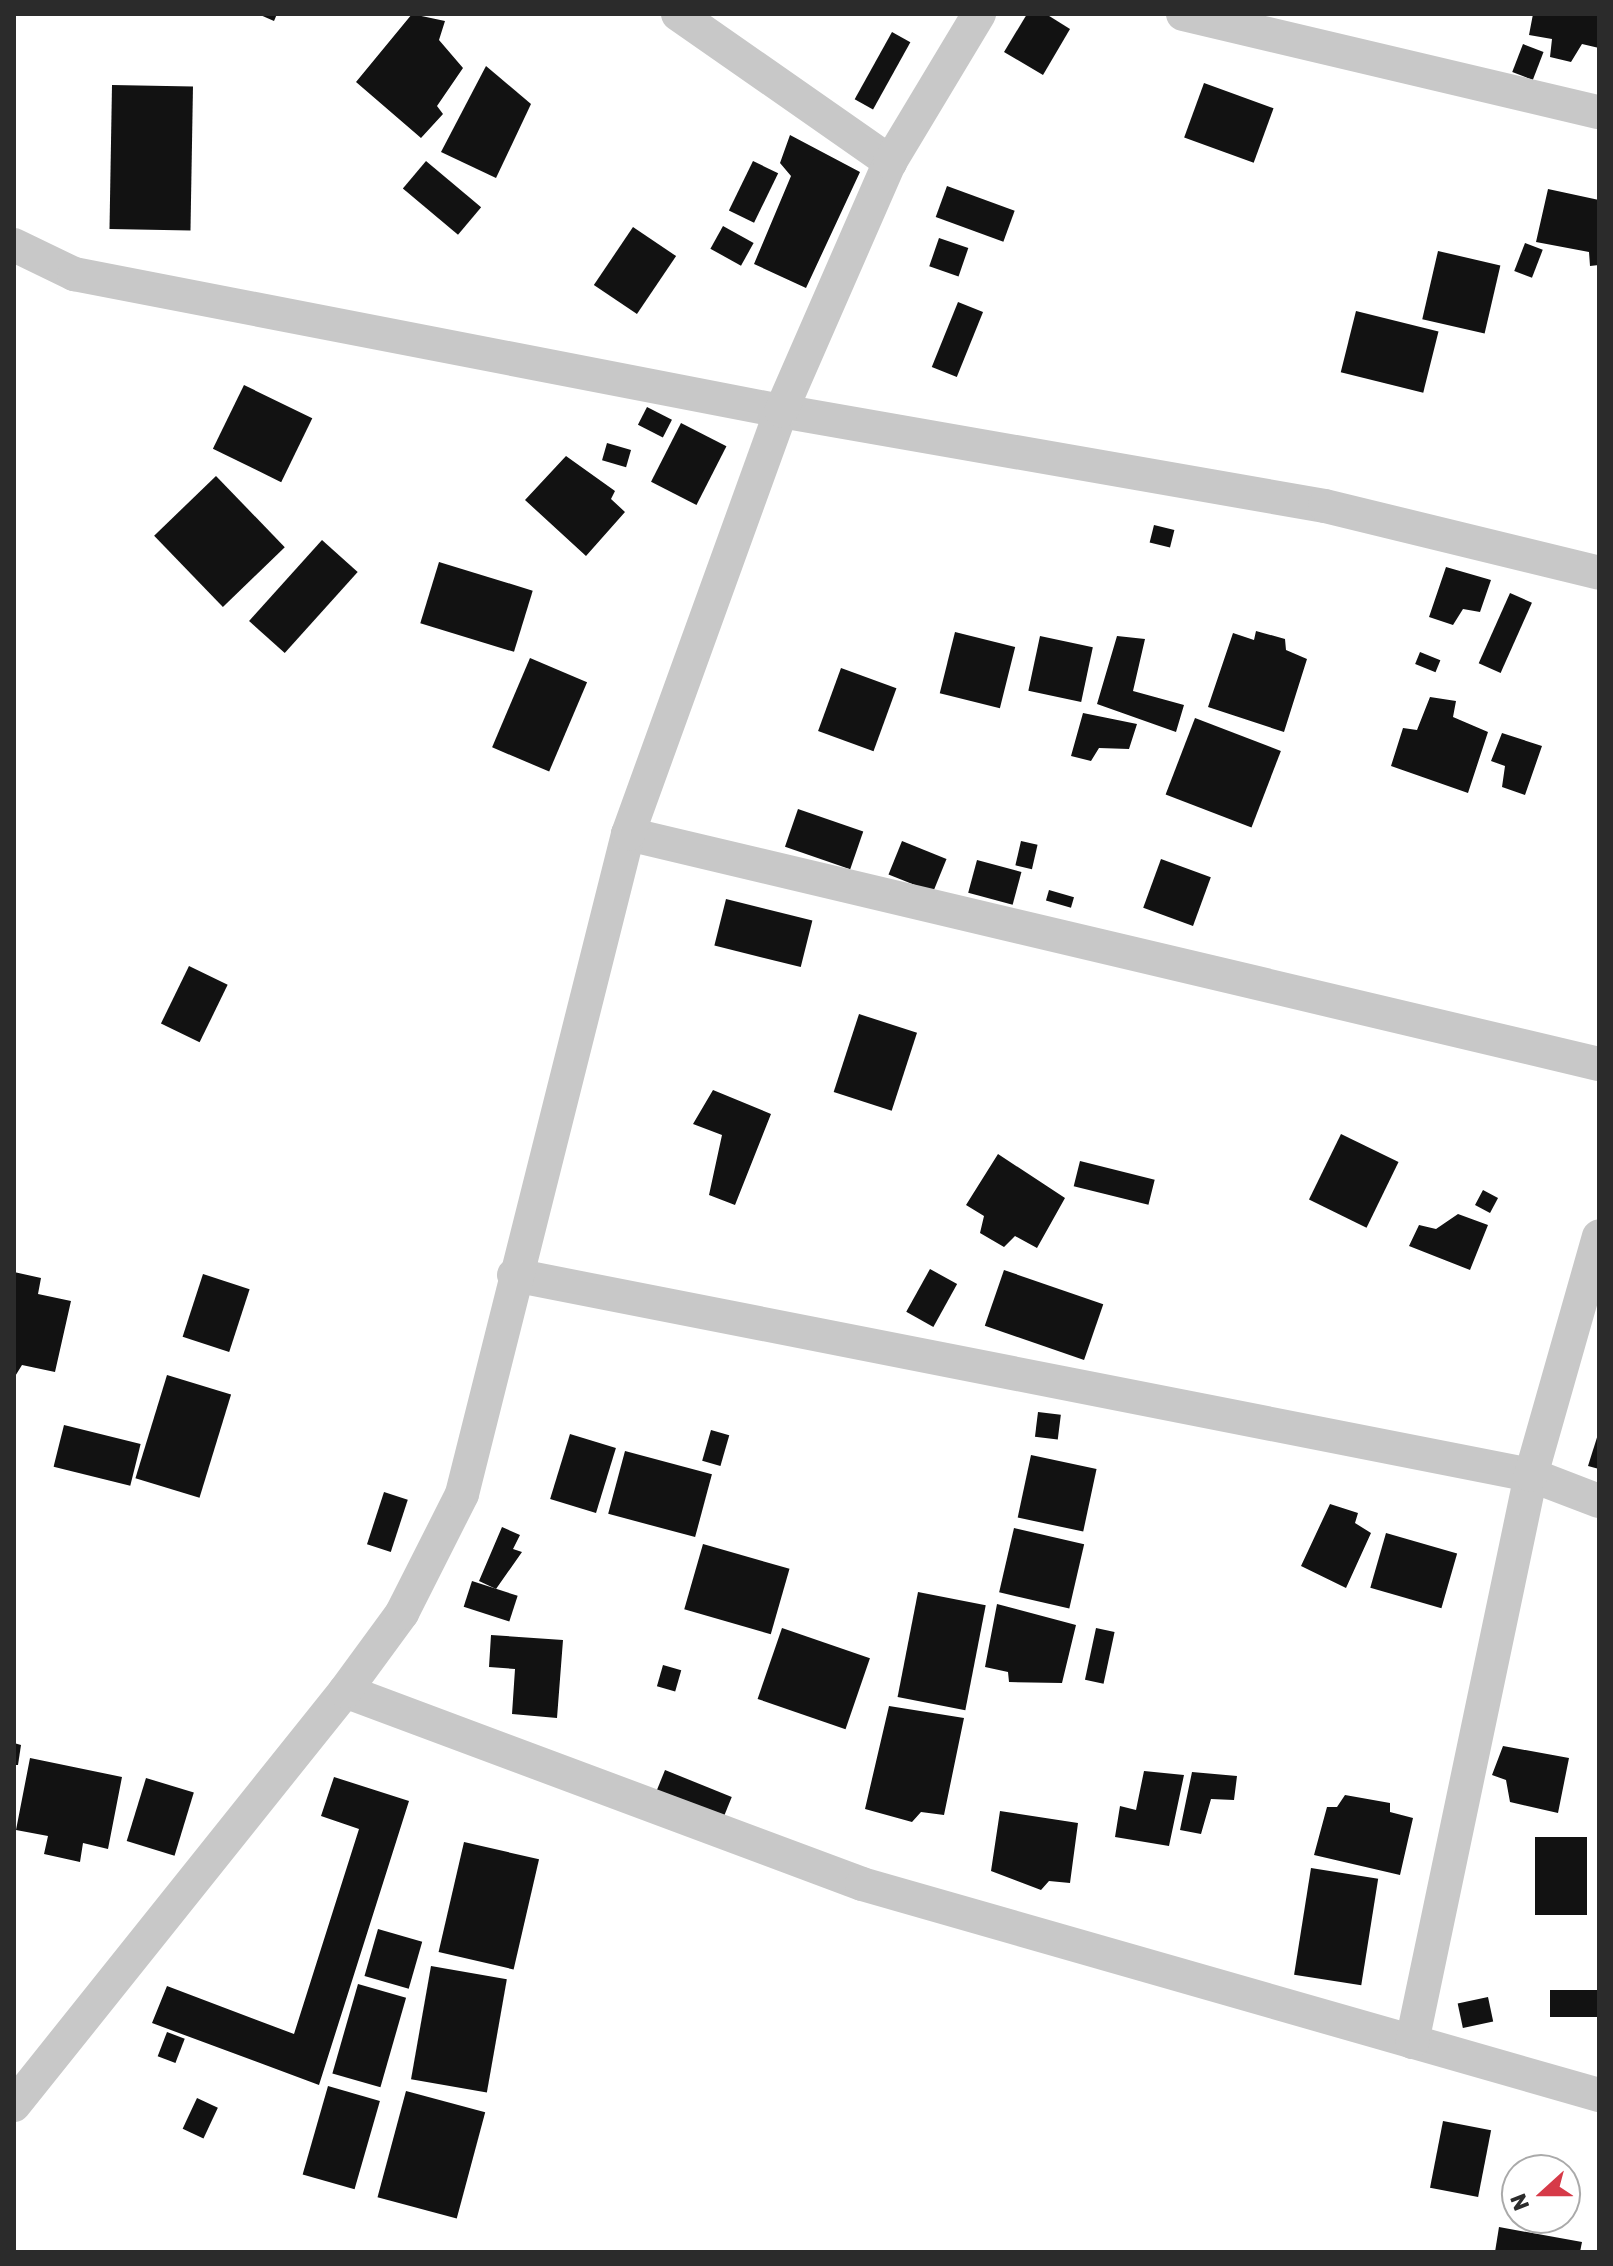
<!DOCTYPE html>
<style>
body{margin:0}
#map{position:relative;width:1613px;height:2266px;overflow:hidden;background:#fff;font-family:Rubik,sans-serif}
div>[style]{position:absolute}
.building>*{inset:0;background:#121212;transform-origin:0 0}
.street>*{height:34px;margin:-17px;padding:0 17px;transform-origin:17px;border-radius:17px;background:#c8c8c8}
span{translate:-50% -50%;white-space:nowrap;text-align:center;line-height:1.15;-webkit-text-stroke:8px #fff;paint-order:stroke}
.frame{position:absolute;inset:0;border:16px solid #2b2b2b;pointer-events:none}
.north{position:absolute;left:1501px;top:2154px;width:80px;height:80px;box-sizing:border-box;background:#fff;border:2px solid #aaa;border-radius:50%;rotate:249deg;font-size:22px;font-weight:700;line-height:32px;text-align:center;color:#2b2b2b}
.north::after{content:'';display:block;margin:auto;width:28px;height:36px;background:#d63a48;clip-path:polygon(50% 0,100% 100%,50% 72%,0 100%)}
</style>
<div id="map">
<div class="building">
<i style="clip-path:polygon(258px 14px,277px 14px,274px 21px)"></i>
<i style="clip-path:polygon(412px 14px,445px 21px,439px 40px,463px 68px,437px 106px,443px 114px,421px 138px,356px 82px)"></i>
<i style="clip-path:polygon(1027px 14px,1046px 14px,1070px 29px,1043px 75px,1004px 52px)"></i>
<i style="clip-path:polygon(1533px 14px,1599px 14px,1599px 48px,1582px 44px,1571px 62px,1550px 57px,1552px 39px,1529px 35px)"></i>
<i style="left:892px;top:32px;width:21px;height:77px;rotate:29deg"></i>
<i style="left:1523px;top:44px;width:22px;height:30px;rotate:21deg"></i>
<i style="clip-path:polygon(486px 66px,531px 104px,496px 178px,441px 152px)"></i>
<i style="left:1204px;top:83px;width:74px;height:58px;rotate:20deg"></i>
<i style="left:112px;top:85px;width:81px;height:144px;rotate:1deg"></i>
<i style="clip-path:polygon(790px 135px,860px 172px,806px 288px,754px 264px,791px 176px,780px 163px)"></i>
<i style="left:426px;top:161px;width:72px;height:36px;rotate:40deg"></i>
<i style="left:753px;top:161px;width:28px;height:55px;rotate:26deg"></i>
<i style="left:947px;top:186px;width:72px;height:33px;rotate:20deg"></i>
<i style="clip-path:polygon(1548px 189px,1599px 200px,1599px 265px,1590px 266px,1589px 252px,1536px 242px)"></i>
<i style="left:723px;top:226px;width:35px;height:26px;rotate:29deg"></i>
<i style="left:633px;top:227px;width:52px;height:70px;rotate:34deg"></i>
<i style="left:939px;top:238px;width:31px;height:30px;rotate:19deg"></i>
<i style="left:1525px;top:243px;width:19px;height:30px;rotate:21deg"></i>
<i style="left:1438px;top:251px;width:64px;height:70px;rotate:13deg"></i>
<i style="left:958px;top:302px;width:27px;height:70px;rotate:22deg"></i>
<i style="left:1356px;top:311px;width:85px;height:63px;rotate:14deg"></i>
<i style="left:244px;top:385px;width:76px;height:71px;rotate:26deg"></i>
<i style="left:647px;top:407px;width:28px;height:20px;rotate:27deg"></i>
<i style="left:681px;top:423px;width:51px;height:66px;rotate:27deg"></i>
<i style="left:607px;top:443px;width:25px;height:18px;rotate:16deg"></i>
<i style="clip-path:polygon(566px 456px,615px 491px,611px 499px,625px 512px,586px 556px,525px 500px)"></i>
<i style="left:216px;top:476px;width:99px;height:86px;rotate:46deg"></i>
<i style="left:1154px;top:525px;width:21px;height:18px;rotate:14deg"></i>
<i style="left:322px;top:540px;width:48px;height:109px;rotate:42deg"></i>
<i style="left:439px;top:562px;width:98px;height:64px;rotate:17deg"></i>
<i style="clip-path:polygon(1446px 567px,1491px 580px,1480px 612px,1463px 609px,1453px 625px,1429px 617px)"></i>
<i style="left:1510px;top:593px;width:24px;height:77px;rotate:24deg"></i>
<i style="clip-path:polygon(1256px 631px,1285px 639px,1286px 650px,1307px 659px,1284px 732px,1208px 707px,1233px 633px,1254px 640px)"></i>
<i style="left:955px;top:632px;width:62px;height:63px;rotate:14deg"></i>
<i style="left:1040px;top:636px;width:54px;height:56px;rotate:12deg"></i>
<i style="clip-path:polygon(1117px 636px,1145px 639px,1133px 691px,1184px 705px,1176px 732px,1097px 704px)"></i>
<i style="left:1420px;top:652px;width:22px;height:13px;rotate:22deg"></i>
<i style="left:530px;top:658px;width:62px;height:97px;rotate:23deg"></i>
<i style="left:841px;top:668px;width:59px;height:67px;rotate:20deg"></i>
<i style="clip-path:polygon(1430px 697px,1456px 701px,1453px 717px,1488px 732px,1468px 793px,1391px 766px,1403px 728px,1417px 730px)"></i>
<i style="clip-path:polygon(1083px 713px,1137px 724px,1129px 749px,1099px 748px,1091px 761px,1071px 756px)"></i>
<i style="left:1195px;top:718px;width:92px;height:82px;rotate:21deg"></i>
<i style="clip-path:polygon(1502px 733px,1542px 746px,1525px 795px,1502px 787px,1505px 766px,1491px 761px)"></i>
<i style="left:798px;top:809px;width:69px;height:40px;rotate:19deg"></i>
<i style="left:902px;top:841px;width:48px;height:36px;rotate:22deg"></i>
<i style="left:1021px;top:841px;width:17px;height:25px;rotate:13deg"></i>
<i style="left:1161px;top:859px;width:53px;height:52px;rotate:20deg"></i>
<i style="left:977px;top:860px;width:46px;height:34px;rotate:15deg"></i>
<i style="left:1049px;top:890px;width:26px;height:11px;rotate:16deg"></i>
<i style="left:726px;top:899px;width:89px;height:48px;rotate:14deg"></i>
<i style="left:189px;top:966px;width:43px;height:64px;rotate:26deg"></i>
<i style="left:859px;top:1014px;width:61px;height:82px;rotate:18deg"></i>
<i style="clip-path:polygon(713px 1090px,771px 1114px,735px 1205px,709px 1195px,722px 1135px,693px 1124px)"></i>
<i style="left:1341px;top:1134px;width:64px;height:73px;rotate:26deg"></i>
<i style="clip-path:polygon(998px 1154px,1065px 1198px,1037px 1248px,1015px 1236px,1004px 1247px,980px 1233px,984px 1216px,966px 1205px)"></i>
<i style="left:1080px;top:1161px;width:77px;height:26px;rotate:14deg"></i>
<i style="left:1483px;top:1190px;width:17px;height:17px;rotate:28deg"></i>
<i style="clip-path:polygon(1458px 1214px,1488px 1225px,1470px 1270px,1409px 1246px,1419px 1225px,1436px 1229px)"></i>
<i style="left:930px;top:1269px;width:31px;height:49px;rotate:29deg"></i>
<i style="left:1004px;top:1270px;width:105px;height:59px;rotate:19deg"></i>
<i style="clip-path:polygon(14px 1272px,41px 1278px,38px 1294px,71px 1301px,55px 1372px,22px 1365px,14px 1378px)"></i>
<i style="left:203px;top:1274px;width:49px;height:66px;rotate:18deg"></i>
<i style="left:167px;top:1375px;width:67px;height:108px;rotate:17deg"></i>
<i style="left:1038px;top:1412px;width:23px;height:25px;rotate:7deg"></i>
<i style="left:64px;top:1425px;width:79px;height:43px;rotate:14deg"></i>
<i style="left:711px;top:1430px;width:19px;height:32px;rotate:16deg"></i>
<i style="clip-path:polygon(1599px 1431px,1599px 1469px,1588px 1466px)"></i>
<i style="left:570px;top:1434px;width:48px;height:68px;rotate:17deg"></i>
<i style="left:625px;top:1451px;width:90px;height:65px;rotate:15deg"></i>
<i style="left:1031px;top:1455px;width:67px;height:64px;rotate:12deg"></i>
<i style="left:384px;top:1492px;width:25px;height:55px;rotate:18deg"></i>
<i style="clip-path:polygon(1330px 1504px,1358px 1513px,1355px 1523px,1371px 1533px,1346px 1588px,1301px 1566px)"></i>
<i style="clip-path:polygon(502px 1527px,520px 1535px,513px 1549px,522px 1552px,496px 1589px,479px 1581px)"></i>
<i style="left:1014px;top:1528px;width:72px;height:66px;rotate:13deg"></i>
<i style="left:1386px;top:1533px;width:74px;height:57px;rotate:16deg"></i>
<i style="left:703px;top:1544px;width:90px;height:68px;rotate:16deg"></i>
<i style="left:472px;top:1581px;width:48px;height:27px;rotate:18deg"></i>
<i style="left:918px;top:1592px;width:69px;height:107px;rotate:11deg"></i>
<i style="clip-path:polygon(997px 1604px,1076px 1625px,1062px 1683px,1009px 1682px,1008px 1672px,985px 1667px)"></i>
<i style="left:782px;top:1628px;width:93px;height:75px;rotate:19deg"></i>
<i style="left:1096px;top:1628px;width:19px;height:53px;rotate:12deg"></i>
<i style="clip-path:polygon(491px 1635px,563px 1640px,557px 1718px,512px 1714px,515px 1669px,489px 1667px)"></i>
<i style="left:663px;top:1665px;width:19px;height:22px;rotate:16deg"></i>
<i style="clip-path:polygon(889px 1706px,964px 1718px,944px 1815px,921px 1812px,912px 1822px,865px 1809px)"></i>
<i style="clip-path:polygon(14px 1743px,21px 1745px,18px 1765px,14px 1765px)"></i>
<i style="clip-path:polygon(1503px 1746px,1569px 1758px,1558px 1813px,1510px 1802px,1506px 1780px,1492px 1775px)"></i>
<i style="clip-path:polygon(30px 1758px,122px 1777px,108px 1849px,83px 1843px,80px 1862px,44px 1854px,48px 1836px,16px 1830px)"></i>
<i style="left:665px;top:1770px;width:72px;height:28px;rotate:22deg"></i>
<i style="clip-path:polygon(1144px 1771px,1184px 1775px,1169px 1846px,1115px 1837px,1120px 1806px,1136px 1810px)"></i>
<i style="clip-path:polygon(1192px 1772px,1237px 1776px,1234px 1800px,1211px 1799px,1201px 1834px,1180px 1830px)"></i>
<i style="clip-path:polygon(334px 1777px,409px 1801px,319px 2085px,152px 2023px,167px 1986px,294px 2034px,359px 1829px,321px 1816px)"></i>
<i style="left:146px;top:1778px;width:50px;height:66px;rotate:17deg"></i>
<i style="clip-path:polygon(1345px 1795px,1390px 1803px,1390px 1812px,1413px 1818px,1400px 1875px,1314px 1855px,1327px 1807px,1337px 1807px)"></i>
<i style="clip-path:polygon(1000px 1811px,1078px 1823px,1070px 1883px,1049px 1881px,1041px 1890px,991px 1871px)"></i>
<i style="left:1535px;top:1837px;width:52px;height:78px"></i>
<i style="left:464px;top:1842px;width:77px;height:113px;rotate:13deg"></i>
<i style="left:1311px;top:1868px;width:68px;height:108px;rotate:9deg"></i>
<i style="left:378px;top:1929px;width:46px;height:49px;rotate:16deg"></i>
<i style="left:431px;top:1966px;width:77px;height:115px;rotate:10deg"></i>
<i style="left:358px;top:1984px;width:50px;height:93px;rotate:16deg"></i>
<i style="left:1599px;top:1990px;width:27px;height:49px;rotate:90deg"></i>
<i style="left:1488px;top:1997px;width:25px;height:31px;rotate:78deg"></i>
<i style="left:167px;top:2032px;width:19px;height:26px;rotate:21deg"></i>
<i style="left:328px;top:2086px;width:54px;height:92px;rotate:16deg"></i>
<i style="left:406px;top:2091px;width:82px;height:110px;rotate:15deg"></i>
<i style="left:197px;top:2098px;width:23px;height:34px;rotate:25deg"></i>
<i style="left:1443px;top:2121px;width:49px;height:68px;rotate:11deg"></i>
<i style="clip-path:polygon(1499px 2227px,1582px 2242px,1580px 2252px,1495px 2252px)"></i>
</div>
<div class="street">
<i style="left:678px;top:14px;width:259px;rotate:34.9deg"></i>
<i style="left:1183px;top:14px;width:427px;rotate:13.3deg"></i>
<i style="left:14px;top:245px;width:67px;rotate:25.8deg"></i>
<i style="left:74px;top:274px;width:720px;rotate:10.97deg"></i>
<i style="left:781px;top:411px;width:552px;rotate:9.91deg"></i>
<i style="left:1325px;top:506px;width:282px;rotate:13.7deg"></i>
<i style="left:628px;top:834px;width:998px;rotate:13.33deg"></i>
<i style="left:514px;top:1275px;width:1036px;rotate:11.13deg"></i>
<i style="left:1531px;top:1475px;width:73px;rotate:20.9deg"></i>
<i style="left:345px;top:1691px;width:552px;rotate:20.47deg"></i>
<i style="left:862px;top:1884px;width:767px;rotate:15.98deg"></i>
<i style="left:1412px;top:2042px;width:579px;rotate:-78.15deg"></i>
<i style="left:1531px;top:1475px;width:248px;rotate:-74.1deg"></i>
<i style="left:14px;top:2105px;width:530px;rotate:-51.36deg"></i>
<i style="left:345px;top:1691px;width:97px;rotate:-53.8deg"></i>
<i style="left:402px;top:1613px;width:133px;rotate:-63.2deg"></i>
<i style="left:462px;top:1494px;width:681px;rotate:-75.88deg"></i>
<i style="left:628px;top:834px;width:450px;rotate:-70.1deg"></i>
<i style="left:781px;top:411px;width:272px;rotate:-66.4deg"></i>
<i style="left:890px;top:162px;width:173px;rotate:-59deg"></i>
</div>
<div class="frame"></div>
<div class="north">N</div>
</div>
